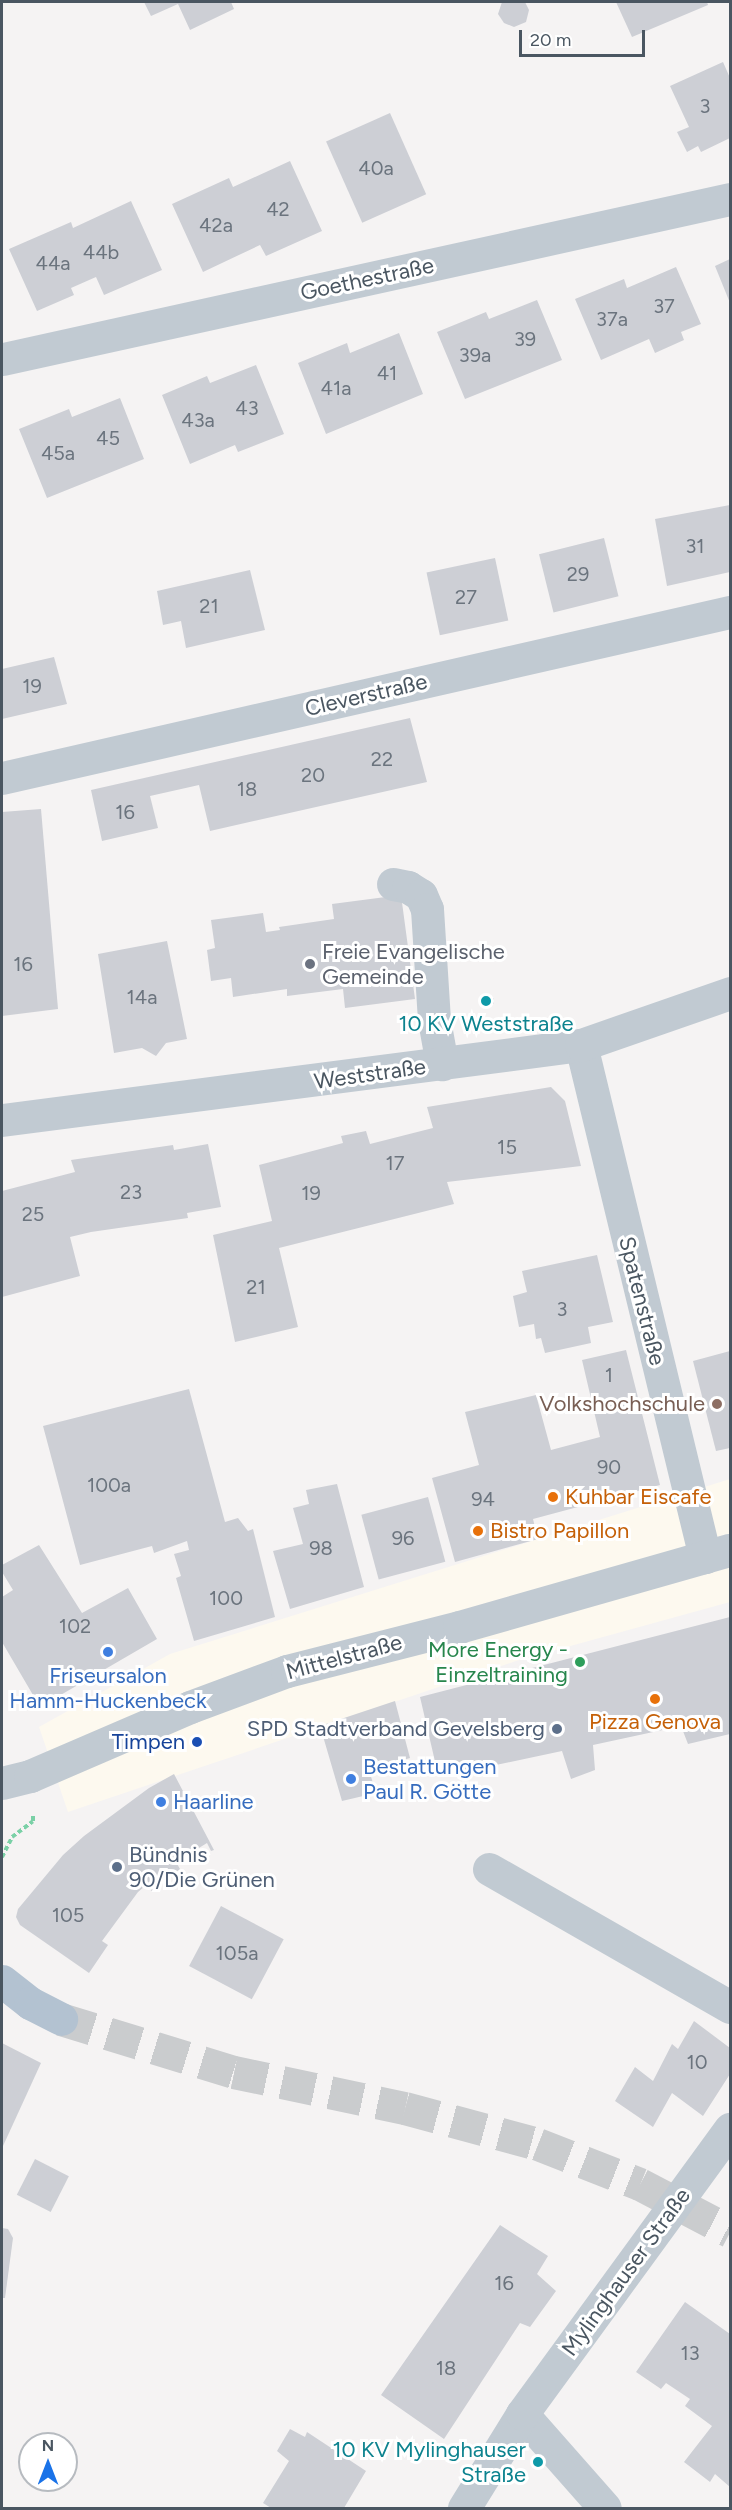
<!DOCTYPE html>
<meta charset="utf-8">
<style>
body{margin:0}
#map{position:relative;width:732px;height:2510px;overflow:hidden;background:#f5f3f3;font-family:Figtree,sans-serif}
div>[style]{position:absolute}
.commercial>*{inset:0;background:#fdf9ef}
.building>*{inset:0;background:#cdcfd5;transform-origin:0 0}
.major-tunnel>*{height:33px;margin-top:-16.5px;transform-origin:0;background:repeating-linear-gradient(90deg,#caccce 0 33px,transparent 0 49px)}
.path>*{height:4px;margin-top:-2px;transform-origin:0;background:repeating-linear-gradient(90deg,#7ad0a6 0 4.5px,transparent 0 7.5px)}
.minor>*{height:33px;margin:-16.5px;padding:0 16.5px;transform-origin:16.5px;border-radius:16.5px;background:#c1cad2}
.major>*{height:33px;margin:-16.5px;padding:0 16.5px;transform-origin:16.5px;border-radius:16.5px;background:#b3c2d1}
.dots>*{width:16px;height:16px;translate:-50% -50%;box-sizing:border-box;border:3px solid #fff;border-radius:50%}
span{translate:-50% -50%;white-space:nowrap;text-align:center;line-height:1.15;-webkit-text-stroke:6px #fff;paint-order:stroke}
.number-label{font-size:20px;color:#6b747e}
.number-label span{-webkit-text-stroke-width:0}
.street-label{font-size:22px;color:#4a5661}
.worship-label{font-size:22px;color:#5b616d}
.left{translate:0 -50%;text-align:left}
.culture-label{font-size:22px;color:#0d838f}
.right{translate:-100% -50%;text-align:right}
.education-label{font-size:22px;color:#785e54}
.food-label{font-size:22px;color:#c56008}
.leisure-label{font-size:22px;color:#27864d}
.shop-label{font-size:22px;color:#366cbe}
.service-label{font-size:22px;color:#4e5e75}
.transit-label{font-size:22px;color:#164399}
.frame{position:absolute;inset:0;border:3px solid #4a5661;pointer-events:none}
.north{position:absolute;left:18px;top:2432px;width:60px;height:60px;box-sizing:border-box;background:#fff;border:2px solid #b7bbc0;border-radius:50%;rotate:0deg;font-size:16px;font-weight:700;line-height:24px;text-align:center;color:#4a5661}
.north::after{content:'';display:block;margin:auto;width:21px;height:27px;background:#1a73e8;clip-path:polygon(50% 0,100% 100%,50% 72%,0 100%)}
.scale{position:absolute;left:519px;top:30px;width:126px;height:27px;box-sizing:border-box;border:3px solid #4a5661;border-top:0;padding-left:8px;font-size:18px;line-height:21px;white-space:nowrap;color:#4a5661;-webkit-text-stroke:4px #fff;paint-order:stroke}
</style>
<div id="map">
<div class="commercial">
<i style="clip-path:polygon(730px 1479px,730px 1602px,516px 1661px,68px 1812px,39px 1727px,170px 1654px)"></i>
</div>
<div class="building">
<i style="clip-path:polygon(144px 2px,231px 2px,234px 9px,190px 30px,178px 4px,151px 16px)"></i>
<i style="clip-path:polygon(502px 2px,525px 2px,529px 10px,526px 22px,514px 27px,504px 23px,498px 14px)"></i>
<i style="clip-path:polygon(616px 2px,707px 2px,708px 5px,632px 37px)"></i>
<i style="clip-path:polygon(723px 62px,730px 78px,730px 138px,701px 152px,698px 146px,687px 152px,677px 132px,689px 127px,670px 86px)"></i>
<i style="left:390px;top:113px;width:89px;height:70px;rotate:66deg"></i>
<i style="clip-path:polygon(290px 161px,322px 231px,266px 256px,260px 245px,203px 272px,172px 204px,229px 178px,233px 187px)"></i>
<i style="clip-path:polygon(131px 201px,162px 270px,104px 295px,96px 277px,71px 288px,74px 295px,37px 311px,9px 249px,71px 222px,73px 228px)"></i>
<i style="clip-path:polygon(730px 259px,730px 303px,715px 266px)"></i>
<i style="clip-path:polygon(676px 267px,701px 324px,681px 332px,684px 340px,655px 353px,649px 339px,601px 360px,575px 299px,624px 279px,627px 288px)"></i>
<i style="clip-path:polygon(537px 300px,562px 360px,465px 399px,437px 332px,486px 312px,489px 319px)"></i>
<i style="clip-path:polygon(399px 333px,423px 394px,326px 434px,298px 363px,347px 343px,350px 353px)"></i>
<i style="clip-path:polygon(256px 365px,284px 434px,238px 452px,235px 445px,190px 464px,162px 395px,207px 376px,210px 383px)"></i>
<i style="clip-path:polygon(120px 398px,144px 459px,47px 498px,19px 429px,69px 409px,72px 417px)"></i>
<i style="clip-path:polygon(730px 505px,730px 572px,667px 586px,655px 519px)"></i>
<i style="left:604px;top:538px;width:60px;height:67px;rotate:76deg"></i>
<i style="left:495px;top:558px;width:64px;height:70px;rotate:78deg"></i>
<i style="clip-path:polygon(250px 570px,265px 630px,186px 648px,181px 621px,163px 625px,157px 591px)"></i>
<i style="clip-path:polygon(54px 657px,67px 704px,2px 719px,2px 669px)"></i>
<i style="clip-path:polygon(410px 718px,427px 782px,210px 831px,199px 785px,150px 796px,158px 828px,102px 841px,91px 790px)"></i>
<i style="clip-path:polygon(41px 809px,58px 1009px,2px 1016px,2px 812px)"></i>
<i style="clip-path:polygon(401px 895px,415px 999px,345px 1008px,343px 989px,287px 996px,287px 989px,233px 997px,231px 978px,211px 981px,207px 950px,215px 948px,211px 920px,263px 913px,266px 932px,280px 930px,279px 927px,334px 919px,332px 904px)"></i>
<i style="clip-path:polygon(167px 941px,187px 1039px,166px 1043px,156px 1056px,142px 1048px,114px 1053px,98px 954px)"></i>
<i style="clip-path:polygon(479px 998px,494px 998px,494px 1004px,479px 1005px)"></i>
<i style="clip-path:polygon(551px 1087px,565px 1101px,581px 1166px,447px 1182px,454px 1204px,279px 1248px,298px 1327px,235px 1342px,213px 1235px,272px 1221px,259px 1165px,343px 1143px,341px 1136px,366px 1131px,370px 1144px,433px 1128px,427px 1107px)"></i>
<i style="clip-path:polygon(208px 1144px,221px 1207px,187px 1213px,188px 1218px,91px 1232px,70px 1237px,80px 1276px,2px 1297px,2px 1191px,75px 1172px,71px 1160px,173px 1145px,174px 1150px)"></i>
<i style="clip-path:polygon(597px 1255px,613px 1322px,588px 1327px,591px 1343px,545px 1353px,541px 1338px,536px 1339px,534px 1324px,519px 1327px,513px 1296px,527px 1292px,522px 1271px)"></i>
<i style="clip-path:polygon(626px 1350px,660px 1485px,533px 1519px,538px 1539px,455px 1562px,432px 1478px,479px 1465px,465px 1412px,536px 1395px,551px 1450px,600px 1437px,582px 1360px)"></i>
<i style="clip-path:polygon(730px 1351px,730px 1448px,716px 1451px,693px 1361px)"></i>
<i style="clip-path:polygon(189px 1389px,225px 1522px,238px 1518px,248px 1531px,253px 1529px,275px 1617px,194px 1641px,176px 1578px,181px 1576px,174px 1554px,189px 1550px,187px 1541px,154px 1553px,152px 1546px,80px 1565px,43px 1426px)"></i>
<i style="clip-path:polygon(337px 1484px,364px 1587px,290px 1609px,273px 1551px,303px 1544px,293px 1508px,309px 1504px,306px 1490px)"></i>
<i style="left:428px;top:1497px;width:67px;height:69px;rotate:75deg"></i>
<i style="clip-path:polygon(39px 1545px,82px 1613px,128px 1588px,157px 1639px,40px 1707px,2px 1642px,2px 1597px,13px 1590px,2px 1572px,2px 1565px)"></i>
<i style="clip-path:polygon(730px 1617px,730px 1734px,688px 1744px,681px 1726px,593px 1745px,595px 1770px,571px 1779px,562px 1751px,444px 1776px,437px 1770px,420px 1697px)"></i>
<i style="clip-path:polygon(395px 1701px,410px 1758px,369px 1770px,376px 1793px,342px 1801px,320px 1726px)"></i>
<i style="clip-path:polygon(174px 1774px,214px 1850px,211px 1851px,207px 1843px,176px 1862px,180px 1869px,152px 1891px,145px 1886px,138px 1892px,102px 1941px,108px 1945px,89px 1973px,20px 1925px,16px 1917px,18px 1909px,63px 1855px,84px 1836px,149px 1788px)"></i>
<i style="left:221px;top:1906px;width:71px;height:68px;rotate:28deg"></i>
<i style="clip-path:polygon(694px 2021px,730px 2048px,730px 2074px,703px 2116px,672px 2093px,653px 2127px,615px 2101px,635px 2067px,653px 2081px,672px 2044px,678px 2049px)"></i>
<i style="clip-path:polygon(2px 2043px,41px 2063px,3px 2146px,2px 2145px)"></i>
<i style="left:35px;top:2159px;width:38px;height:40px;rotate:27deg"></i>
<i style="clip-path:polygon(500px 2225px,548px 2256px,537px 2274px,556px 2291px,530px 2327px,520px 2323px,444px 2439px,381px 2395px)"></i>
<i style="clip-path:polygon(2px 2228px,8px 2229px,13px 2238px,5px 2298px,2px 2298px)"></i>
<i style="clip-path:polygon(685px 2302px,730px 2334px,730px 2487px,715px 2474px,710px 2482px,684px 2462px,712px 2426px,685px 2406px,690px 2399px,666px 2383px,661px 2389px,636px 2372px)"></i>
<i style="clip-path:polygon(290px 2429px,305px 2437px,307px 2432px,366px 2471px,344px 2508px,271px 2508px,263px 2503px,289px 2461px,277px 2451px)"></i>
</div>
<div class="major-tunnel">
<i style="left:61px;top:2019px;width:181px;rotate:17deg"></i>
<i style="left:234px;top:2072px;width:175px;rotate:11.9deg"></i>
<i style="left:405px;top:2108px;width:138px;rotate:15.1deg"></i>
<i style="left:538px;top:2144px;width:110px;rotate:21.4deg"></i>
<i style="left:640px;top:2184px;width:102px;rotate:27.6deg"></i>
</div>
<div class="path">
<i style="left:2px;top:1857px;width:22px;rotate:-63deg"></i>
<i style="left:12px;top:1837px;width:26px;rotate:-37deg"></i>
<i style="left:33px;top:1821px;width:6px;rotate:-90deg"></i>
</div>
<div class="minor">
<i style="left:3px;top:359px;width:744px;rotate:-12.41deg"></i>
<i style="left:2px;top:778px;width:747px;rotate:-12.85deg"></i>
<i style="left:393px;top:884px;width:15px;rotate:11deg"></i>
<i style="left:408px;top:887px;width:15px;rotate:32deg"></i>
<i style="left:421px;top:895px;width:15px;rotate:67deg"></i>
<i style="left:427px;top:909px;width:111px;rotate:86.4deg"></i>
<i style="left:434px;top:1020px;width:45px;rotate:79.7deg"></i>
<i style="left:581px;top:1045px;width:527px;rotate:76.39deg"></i>
<i style="left:2px;top:1120px;width:584px;rotate:-7.38deg"></i>
<i style="left:581px;top:1045px;width:158px;rotate:-19.2deg"></i>
<i style="left:2px;top:1783px;width:29px;rotate:-14deg"></i>
<i style="left:30px;top:1776px;width:174px;rotate:-23.3deg"></i>
<i style="left:190px;top:1707px;width:103px;rotate:-20.4deg"></i>
<i style="left:287px;top:1671px;width:178px;rotate:-14.3deg"></i>
<i style="left:459px;top:1627px;width:282px;rotate:-15.9deg"></i>
<i style="left:489px;top:1869px;width:278px;rotate:29.8deg"></i>
<i style="left:522px;top:2414px;width:125px;rotate:48.6deg"></i>
<i style="left:464px;top:2508px;width:110px;rotate:-58.3deg"></i>
<i style="left:522px;top:2414px;width:353px;rotate:-53.9deg"></i>
</div>
<div class="major">
<i style="left:2px;top:1981px;width:36px;rotate:38deg"></i>
<i style="left:30px;top:2003px;width:35px;rotate:27deg"></i>
</div>
<div class="dots">
<i style="left:310px;top:964px;background:#6b7280"></i>
<i style="left:486px;top:1001px;background:#0f9aa8"></i>
<i style="left:717px;top:1404px;background:#8d6e63"></i>
<i style="left:553px;top:1497px;background:#e8710a"></i>
<i style="left:478px;top:1531px;background:#e8710a"></i>
<i style="left:108px;top:1652px;background:#3f7fe0"></i>
<i style="left:580px;top:1662px;background:#2e9e5b"></i>
<i style="left:655px;top:1699px;background:#e8710a"></i>
<i style="left:557px;top:1729px;background:#5c6f8a"></i>
<i style="left:197px;top:1742px;background:#1a4fb4"></i>
<i style="left:351px;top:1779px;background:#3f7fe0"></i>
<i style="left:161px;top:1802px;background:#3f7fe0"></i>
<i style="left:117px;top:1867px;background:#5c6f8a"></i>
<i style="left:538px;top:2462px;background:#0f9aa8"></i>
</div>
<div class="number-label">
<span style="left:705px;top:106px">3</span>
<span style="left:376px;top:168px">40a</span>
<span style="left:278px;top:209px">42</span>
<span style="left:216px;top:225px">42a</span>
<span style="left:101px;top:252px">44b</span>
<span style="left:53px;top:263px">44a</span>
<span style="left:664px;top:306px">37</span>
<span style="left:612px;top:319px">37a</span>
<span style="left:525px;top:339px">39</span>
<span style="left:475px;top:355px">39a</span>
<span style="left:387px;top:373px">41</span>
<span style="left:336px;top:388px">41a</span>
<span style="left:247px;top:408px">43</span>
<span style="left:198px;top:420px">43a</span>
<span style="left:108px;top:438px">45</span>
<span style="left:58px;top:453px">45a</span>
<span style="left:695px;top:546px">31</span>
<span style="left:578px;top:574px">29</span>
<span style="left:466px;top:597px">27</span>
<span style="left:209px;top:606px">21</span>
<span style="left:32px;top:686px">19</span>
<span style="left:382px;top:759px">22</span>
<span style="left:313px;top:775px">20</span>
<span style="left:247px;top:789px">18</span>
<span style="left:125px;top:812px">16</span>
<span style="left:23px;top:964px">16</span>
<span style="left:142px;top:997px">14a</span>
<span style="left:507px;top:1147px">15</span>
<span style="left:395px;top:1163px">17</span>
<span style="left:131px;top:1192px">23</span>
<span style="left:311px;top:1193px">19</span>
<span style="left:33px;top:1214px">25</span>
<span style="left:256px;top:1287px">21</span>
<span style="left:562px;top:1309px">3</span>
<span style="left:609px;top:1375px">1</span>
<span style="left:609px;top:1467px">90</span>
<span style="left:109px;top:1485px">100a</span>
<span style="left:483px;top:1499px">94</span>
<span style="left:403px;top:1538px">96</span>
<span style="left:321px;top:1548px">98</span>
<span style="left:226px;top:1598px">100</span>
<span style="left:75px;top:1626px">102</span>
<span style="left:68px;top:1915px">105</span>
<span style="left:237px;top:1953px">105a</span>
<span style="left:697px;top:2062px">10</span>
<span style="left:504px;top:2283px">16</span>
<span style="left:690px;top:2353px">13</span>
<span style="left:446px;top:2368px">18</span>
</div>
<div class="street-label">
<span style="left:367px;top:279px;rotate:-12deg">Goethestraße</span>
<span style="left:366px;top:695px;rotate:-13deg">Cleverstraße</span>
<span style="left:370px;top:1074px;rotate:-8deg">Weststraße</span>
<span style="left:642px;top:1301px;rotate:76deg">Spatenstraße</span>
<span style="left:344px;top:1657px;rotate:-15deg">Mittelstraße</span>
<span style="left:626px;top:2272px;rotate:-54deg">Mylinghauser Straße</span>
</div>
<div class="worship-label">
<span class="left" style="left:322px;top:964px">Freie Evangelische<br>Gemeinde</span>
</div>
<div class="culture-label">
<span style="left:486px;top:1024px">10 KV Weststraße</span>
<span class="right" style="left:526px;top:2462px">10 KV Mylinghauser<br>Straße</span>
</div>
<div class="education-label">
<span class="right" style="left:705px;top:1404px">Volkshochschule</span>
</div>
<div class="food-label">
<span class="left" style="left:565px;top:1497px">Kuhbar Eiscafe</span>
<span class="left" style="left:490px;top:1531px">Bistro Papillon</span>
<span style="left:655px;top:1722px">Pizza Genova</span>
</div>
<div class="leisure-label">
<span class="right" style="left:568px;top:1662px">More Energy -<br>Einzeltraining</span>
</div>
<div class="shop-label">
<span style="left:108px;top:1688px">Friseursalon<br>Hamm-Huckenbeck</span>
<span class="left" style="left:363px;top:1779px">Bestattungen<br>Paul R. Götte</span>
<span class="left" style="left:173px;top:1802px">Haarline</span>
</div>
<div class="service-label">
<span class="right" style="left:545px;top:1729px">SPD Stadtverband Gevelsberg</span>
<span class="left" style="left:129px;top:1867px">Bündnis<br>90/Die Grünen</span>
</div>
<div class="transit-label">
<span class="right" style="left:185px;top:1742px">Timpen</span>
</div>
<div class="frame"></div>
<div class="north">N</div>
<div class="scale">20 m</div>
</div>
